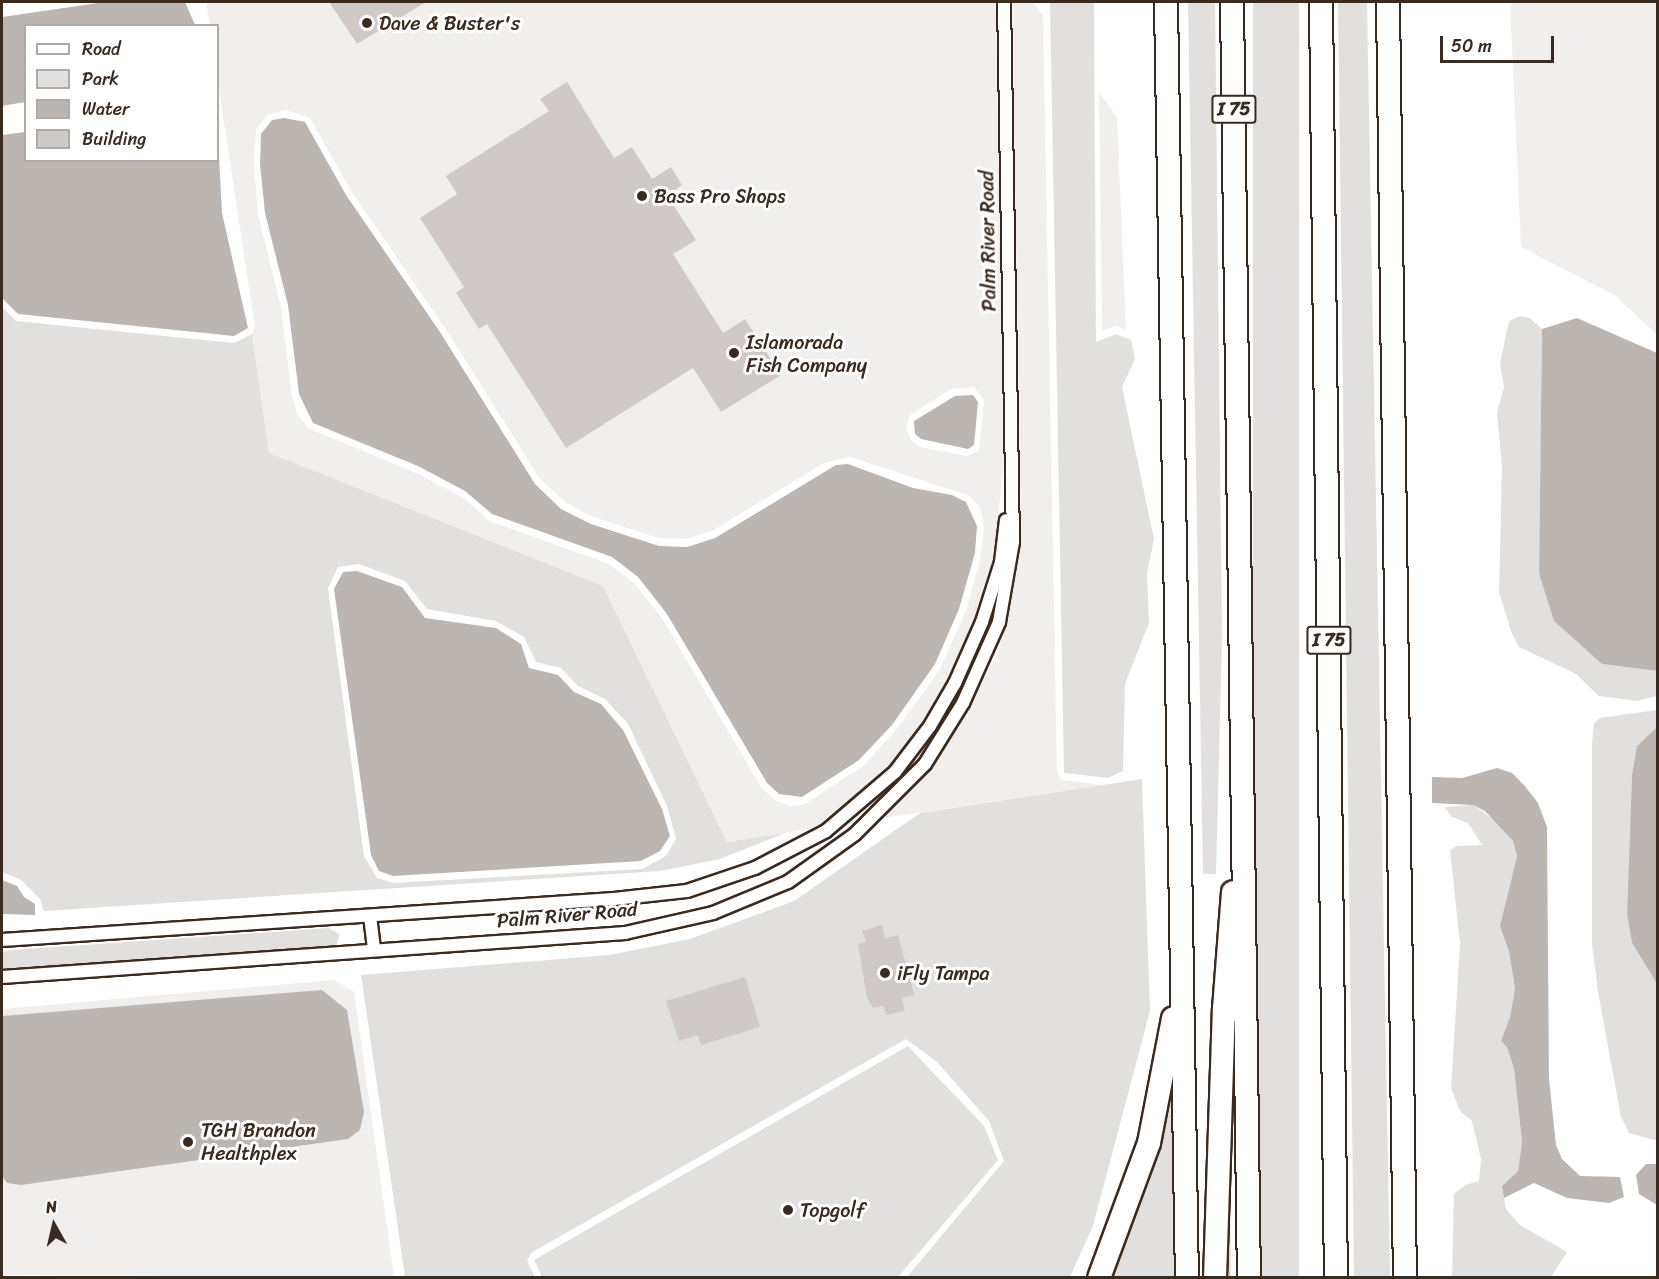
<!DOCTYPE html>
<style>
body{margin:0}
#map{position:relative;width:1659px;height:1279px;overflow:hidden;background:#fff;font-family:Sriracha,sans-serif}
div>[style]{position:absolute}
.built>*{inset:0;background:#f1efee}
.green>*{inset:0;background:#e2e0de;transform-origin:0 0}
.water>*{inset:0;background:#bcb6b3}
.building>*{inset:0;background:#cfcac7}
.roads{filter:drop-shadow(2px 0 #3b2a1e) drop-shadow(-2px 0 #3b2a1e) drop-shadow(0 2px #3b2a1e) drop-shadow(0 -2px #3b2a1e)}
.street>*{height:12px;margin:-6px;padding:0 6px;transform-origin:6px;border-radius:6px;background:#fff}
.highway>*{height:22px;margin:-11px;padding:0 11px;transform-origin:11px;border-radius:11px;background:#fff}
.dots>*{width:16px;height:16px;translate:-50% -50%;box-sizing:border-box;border:3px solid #fff;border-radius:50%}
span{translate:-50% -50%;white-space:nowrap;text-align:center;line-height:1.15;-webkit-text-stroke:6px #fff;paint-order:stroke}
.shield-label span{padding:2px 4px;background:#fff;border:2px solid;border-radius:4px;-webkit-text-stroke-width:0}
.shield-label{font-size:18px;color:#3b2a1e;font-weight:700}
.poi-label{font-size:20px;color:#3b2a1e}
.left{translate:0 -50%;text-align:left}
.street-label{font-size:20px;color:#3b2a1e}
.frame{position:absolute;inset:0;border:3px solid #3b2a1e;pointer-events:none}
.legend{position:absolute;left:24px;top:24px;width:195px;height:138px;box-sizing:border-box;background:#fff;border:2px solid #b1aaa5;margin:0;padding:8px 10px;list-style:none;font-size:18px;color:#3b2a1e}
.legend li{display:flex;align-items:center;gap:12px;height:30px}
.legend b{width:30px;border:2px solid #b1aaa5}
.north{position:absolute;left:24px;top:1195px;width:60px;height:60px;-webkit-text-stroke:4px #fff;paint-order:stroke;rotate:352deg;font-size:16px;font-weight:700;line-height:24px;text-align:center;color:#3b2a1e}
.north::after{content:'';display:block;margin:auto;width:21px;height:27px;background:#3b2a1e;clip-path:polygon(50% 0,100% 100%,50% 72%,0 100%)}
.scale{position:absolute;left:1440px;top:36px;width:114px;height:27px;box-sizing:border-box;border:3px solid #3b2a1e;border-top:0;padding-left:8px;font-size:18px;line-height:21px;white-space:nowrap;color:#3b2a1e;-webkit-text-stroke:4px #fff;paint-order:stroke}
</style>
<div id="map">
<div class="built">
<i style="clip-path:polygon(evenodd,206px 2px,996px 2px,1004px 463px,993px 560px,974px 619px,948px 678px,924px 720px,890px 766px,822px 823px,810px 829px,727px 842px,603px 586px,269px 453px,252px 334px,255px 327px,218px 83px,218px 26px,210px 25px,206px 2px,285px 110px,310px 118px,351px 191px,443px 325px,540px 479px,565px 502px,593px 517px,659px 538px,686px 539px,712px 531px,824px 463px,850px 457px,970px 496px,980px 508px,984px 527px,981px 556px,966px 611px,940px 669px,897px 729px,863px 766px,805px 804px,789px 806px,775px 800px,761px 787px,662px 618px,634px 583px,609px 564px,490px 521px,462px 497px,416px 473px,308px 428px,297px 414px,292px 396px,281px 307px,258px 215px,254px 164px,256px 129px,267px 115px,285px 110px,206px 2px,974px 387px,984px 400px,979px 450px,967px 456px,920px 447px,911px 440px,906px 428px,910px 415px,952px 389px,974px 387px)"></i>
<i style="clip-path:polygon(1012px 2px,1033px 2px,1043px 15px,1057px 773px,1062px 780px,1102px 785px,883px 818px,930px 771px,996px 657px,1007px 624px,1021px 544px)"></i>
<i style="clip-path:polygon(1510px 2px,1657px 2px,1657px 335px,1616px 296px,1521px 247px)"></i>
<i style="clip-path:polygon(1099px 92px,1117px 117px,1126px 330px,1116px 326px,1102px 331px)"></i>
<i style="clip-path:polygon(334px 980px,354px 992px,394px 1277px,2px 1275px,2px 1009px)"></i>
</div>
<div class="green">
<i style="clip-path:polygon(1050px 2px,1094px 2px,1096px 342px,1116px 334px,1131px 340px,1135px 359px,1122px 387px,1154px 539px,1147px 573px,1149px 623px,1125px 684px,1123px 771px,1108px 778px,1064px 773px)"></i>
<i style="clip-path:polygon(1188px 2px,1215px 2px,1222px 638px,1216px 874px,1203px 874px)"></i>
<i style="left:1253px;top:2px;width:46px;height:1275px"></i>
<i style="clip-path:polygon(1338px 2px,1367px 2px,1390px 1278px,1354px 1277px)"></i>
<i style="clip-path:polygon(evenodd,2px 307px,16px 321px,234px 343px,252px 334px,269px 453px,603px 586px,727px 842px,785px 833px,720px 859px,660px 871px,44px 911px,40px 899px,21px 880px,2px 872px,2px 307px,359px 564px,405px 581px,427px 609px,496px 621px,524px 637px,536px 662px,561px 668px,578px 686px,605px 699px,628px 724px,667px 806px,676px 839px,666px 856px,642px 869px,393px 883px,377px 878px,364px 856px,328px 588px,338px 567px,359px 564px)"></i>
<i style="clip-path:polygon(1520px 316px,1530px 318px,1542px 329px,1539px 573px,1602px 664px,1657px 671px,1657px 696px,1637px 701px,1599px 696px,1576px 674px,1519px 647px,1511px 631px,1499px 592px,1502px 467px,1497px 413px,1504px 387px,1500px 363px,1509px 321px)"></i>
<i style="clip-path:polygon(1657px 710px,1657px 727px,1637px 746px,1632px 775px,1627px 914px,1632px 943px,1657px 984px,1657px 1140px,1654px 1140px,1629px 1133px,1621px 1117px,1598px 992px,1592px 944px,1592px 743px,1594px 723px,1600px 718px)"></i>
<i style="clip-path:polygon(1142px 779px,1150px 1011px,1093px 1226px,1070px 1277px,907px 1277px,1004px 1161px,989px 1121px,937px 1062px,906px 1039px,531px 1253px,527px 1261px,535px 1277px,405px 1277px,361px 975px,609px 955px,690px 939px,794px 901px,920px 813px)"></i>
<i style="clip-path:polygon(1473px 805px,1497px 822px,1513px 841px,1517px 856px,1500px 926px,1509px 952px,1515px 989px,1510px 1017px,1501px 1041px,1507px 1047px,1514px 1069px,1522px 1142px,1518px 1171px,1502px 1186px,1506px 1209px,1520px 1225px,1567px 1252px,1551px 1277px,1452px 1277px,1454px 1194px,1465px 1185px,1479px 1181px,1481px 1159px,1472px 1121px,1460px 1111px,1451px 1088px,1460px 944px,1450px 850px,1457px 846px,1482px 845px,1468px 823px,1452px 817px,1445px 807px)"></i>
<i style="clip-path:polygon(328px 928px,340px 934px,336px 945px,2px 969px,2px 952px,12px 950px)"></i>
<i style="clip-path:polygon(908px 1046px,984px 1126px,998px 1160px,898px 1277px,542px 1277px,534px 1260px)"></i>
<i style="clip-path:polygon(1169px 1084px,1178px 1085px,1179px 1277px,1106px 1278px)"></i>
<i style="clip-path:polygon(1230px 1185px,1231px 1277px,1221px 1278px,1225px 1186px)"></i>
</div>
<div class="water">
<i style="clip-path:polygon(105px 2px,185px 2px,195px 25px,26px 26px,25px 102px,2px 106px,2px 17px)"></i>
<i style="clip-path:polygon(284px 118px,305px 122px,346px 195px,438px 329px,535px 484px,561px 509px,591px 524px,659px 546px,687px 547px,715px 538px,836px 465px,848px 464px,913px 488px,952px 495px,966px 502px,977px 526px,975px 553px,959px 609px,935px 664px,892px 725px,859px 760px,802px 797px,779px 794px,767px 783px,667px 614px,638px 577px,612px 557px,492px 514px,465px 491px,418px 466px,313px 423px,299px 394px,288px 305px,265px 213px,260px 164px,261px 134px,272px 120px)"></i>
<i style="clip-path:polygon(25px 132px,26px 160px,218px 160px,218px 137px,222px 213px,248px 328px,234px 336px,18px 314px,2px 298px,2px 135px)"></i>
<i style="clip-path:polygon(1577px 318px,1657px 353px,1657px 671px,1602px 664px,1554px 621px,1539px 573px,1542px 329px)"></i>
<i style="clip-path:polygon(973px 395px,978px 402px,974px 445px,968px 449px,921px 439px,915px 434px,914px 421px,955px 396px)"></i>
<i style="clip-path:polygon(357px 571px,402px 587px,425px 618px,496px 628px,521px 644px,529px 668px,558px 675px,574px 692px,601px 704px,623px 730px,662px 809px,670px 836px,660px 851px,641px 861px,393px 876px,379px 871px,371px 855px,334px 589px,343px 572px)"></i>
<i style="clip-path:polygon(1657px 727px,1657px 984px,1632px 943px,1627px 914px,1632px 775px,1637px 746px)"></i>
<i style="clip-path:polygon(1497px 768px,1512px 773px,1524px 785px,1538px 803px,1547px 827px,1549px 1079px,1556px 1145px,1562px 1159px,1580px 1176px,1620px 1177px,1624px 1197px,1609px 1203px,1567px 1198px,1534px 1183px,1504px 1198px,1502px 1186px,1518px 1171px,1522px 1142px,1514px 1069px,1507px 1047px,1501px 1041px,1510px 1017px,1515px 989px,1509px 952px,1500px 926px,1517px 856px,1513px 841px,1485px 811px,1473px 805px,1432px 803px,1432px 777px,1462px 778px)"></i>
<i style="clip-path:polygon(2px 880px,17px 886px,24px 897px,35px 904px,35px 915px,2px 914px)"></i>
<i style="clip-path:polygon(322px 990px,347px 1010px,364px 1112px,360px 1130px,348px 1139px,21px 1185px,7px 1183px,2px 1176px,2px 1016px)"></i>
<i style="clip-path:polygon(1646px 1164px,1657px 1164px,1657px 1205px,1639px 1194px,1636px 1175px)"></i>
</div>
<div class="building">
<i style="clip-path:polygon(329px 2px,426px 2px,357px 44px)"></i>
<i style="clip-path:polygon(567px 82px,614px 158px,632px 147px,652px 179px,671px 167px,682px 185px,667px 195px,696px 240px,673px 254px,723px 333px,745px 319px,781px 375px,721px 412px,693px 368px,566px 448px,487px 324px,479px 329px,456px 293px,464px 287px,420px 218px,457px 194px,446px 176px,549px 111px,540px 99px)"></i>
<i style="clip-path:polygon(882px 925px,885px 938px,898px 935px,914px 995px,902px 998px,905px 1011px,886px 1015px,883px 1006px,873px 1008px,867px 998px,858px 944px,866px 942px,862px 931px)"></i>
<i style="clip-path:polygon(745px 977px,760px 1027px,701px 1045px,698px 1035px,679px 1041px,666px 1001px)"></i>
</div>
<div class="roads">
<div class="street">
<i style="left:370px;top:916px;width:34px;rotate:83deg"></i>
<i style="left:2px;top:940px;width:613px;rotate:-3.83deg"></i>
<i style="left:614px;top:899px;width:73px;rotate:-6.3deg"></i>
<i style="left:687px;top:891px;width:72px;rotate:-18.7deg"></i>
<i style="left:755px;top:868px;width:80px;rotate:-27.5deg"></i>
<i style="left:826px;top:831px;width:91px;rotate:-40.5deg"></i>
<i style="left:895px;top:772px;width:58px;rotate:-52.7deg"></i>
<i style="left:930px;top:726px;width:50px;rotate:-59.8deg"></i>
<i style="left:955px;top:683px;width:67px;rotate:-66.1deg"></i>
<i style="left:982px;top:622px;width:63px;rotate:-72.4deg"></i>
<i style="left:1001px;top:562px;width:42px;rotate:-83.2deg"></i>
<i style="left:2px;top:977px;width:625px;rotate:-4.04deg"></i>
<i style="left:625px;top:933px;width:90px;rotate:-12.8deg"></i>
<i style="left:713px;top:913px;width:81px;rotate:-22.5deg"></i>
<i style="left:788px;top:882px;width:82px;rotate:-35.6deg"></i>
<i style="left:855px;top:834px;width:99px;rotate:-45deg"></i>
<i style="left:925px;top:764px;width:72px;rotate:-58.1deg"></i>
<i style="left:963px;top:703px;width:89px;rotate:-66deg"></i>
<i style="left:999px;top:622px;width:81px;rotate:-80.1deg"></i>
<i style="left:1013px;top:542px;width:540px;rotate:-90.95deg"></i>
</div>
<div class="highway">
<i style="left:1166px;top:2px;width:1276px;rotate:89.06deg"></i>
<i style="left:1232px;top:2px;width:1276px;rotate:89.24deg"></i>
<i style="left:1321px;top:2px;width:1276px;rotate:89.33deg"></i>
<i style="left:1388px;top:2px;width:1276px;rotate:89.24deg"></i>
<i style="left:1099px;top:1278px;width:144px;rotate:-69.7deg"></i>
<i style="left:1149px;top:1143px;width:127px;rotate:-79.1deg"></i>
<i style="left:1215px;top:1278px;width:269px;rotate:-88.1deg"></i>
<i style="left:1224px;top:1009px;width:117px;rotate:-85.6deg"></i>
</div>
</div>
<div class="dots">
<i style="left:367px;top:23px;background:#3b2a1e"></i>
<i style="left:642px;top:196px;background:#3b2a1e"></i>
<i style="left:734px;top:353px;background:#3b2a1e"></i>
<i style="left:885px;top:973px;background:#3b2a1e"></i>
<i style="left:188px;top:1142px;background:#3b2a1e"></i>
<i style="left:788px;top:1210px;background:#3b2a1e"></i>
</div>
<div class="shield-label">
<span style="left:1234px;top:109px">I 75</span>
<span style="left:1329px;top:640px">I 75</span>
</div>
<div class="poi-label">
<span class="left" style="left:379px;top:23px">Dave &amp; Buster's</span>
<span class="left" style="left:654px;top:196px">Bass Pro Shops</span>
<span class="left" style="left:746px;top:354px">Islamorada<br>Fish Company</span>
<span class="left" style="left:897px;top:973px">iFly Tampa</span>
<span class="left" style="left:201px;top:1142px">TGH Brandon<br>Healthplex</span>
<span class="left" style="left:800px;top:1210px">Topgolf</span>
</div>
<div class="street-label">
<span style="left:988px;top:241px;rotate:-91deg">Palm River Road</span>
<span style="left:567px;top:915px;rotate:-5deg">Palm River Road</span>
</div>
<div class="frame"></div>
<ul class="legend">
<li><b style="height:8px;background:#fff"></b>Road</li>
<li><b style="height:16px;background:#e2e0de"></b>Park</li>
<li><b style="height:16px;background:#bcb6b3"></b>Water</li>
<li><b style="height:16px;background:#cfcac7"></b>Building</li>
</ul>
<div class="north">N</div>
<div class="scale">50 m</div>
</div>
